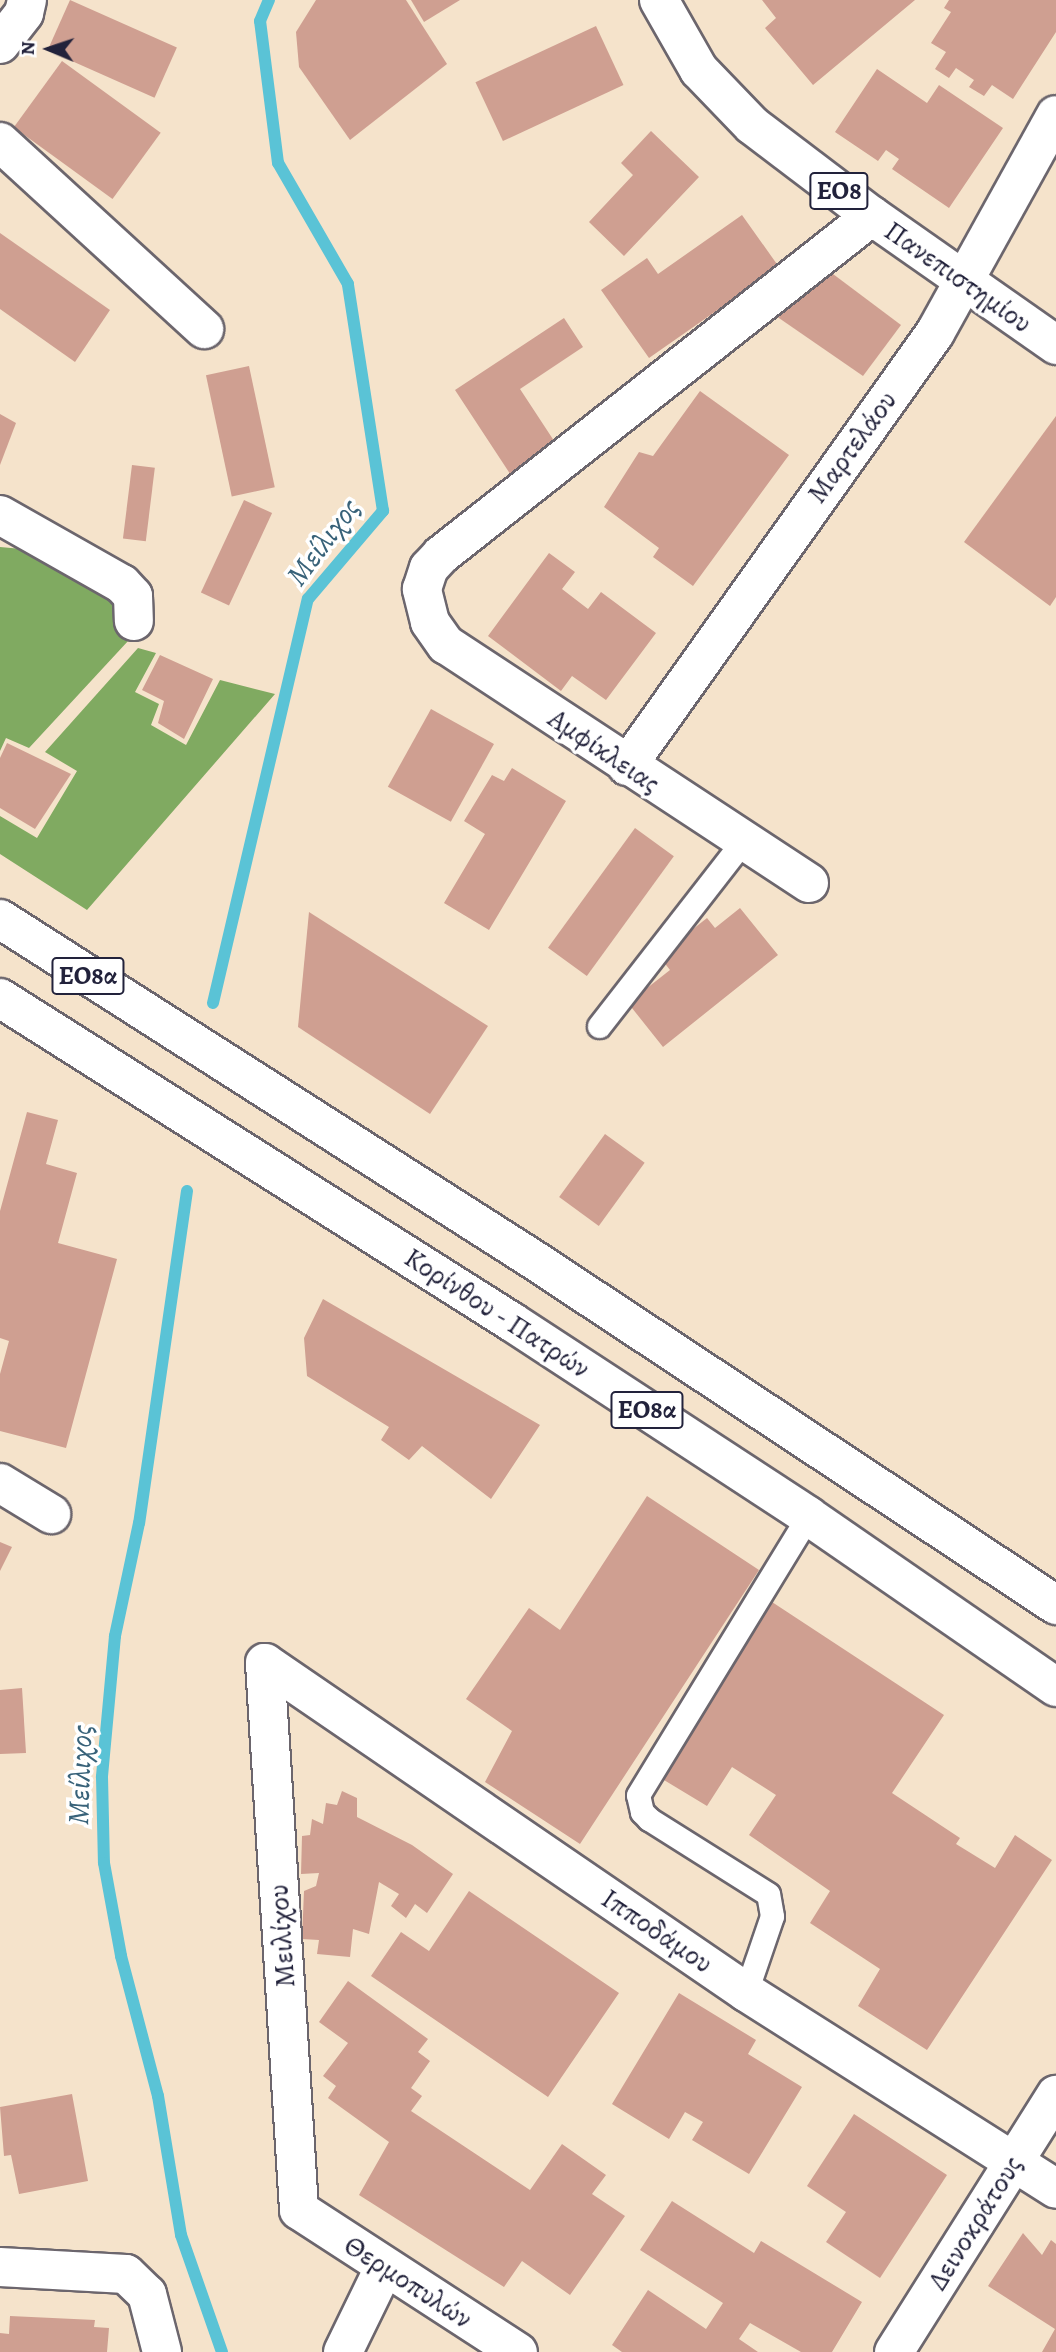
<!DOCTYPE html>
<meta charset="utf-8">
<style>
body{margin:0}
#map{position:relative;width:1056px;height:2352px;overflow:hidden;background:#f5e3cb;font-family:Alegreya,serif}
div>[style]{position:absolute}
.forest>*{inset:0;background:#80aa61}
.stream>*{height:12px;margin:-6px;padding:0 6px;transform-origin:6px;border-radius:6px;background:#5ac3d6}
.building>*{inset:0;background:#cf9f91;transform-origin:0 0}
.roads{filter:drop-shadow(2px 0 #6c666d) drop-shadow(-2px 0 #6c666d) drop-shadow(0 2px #6c666d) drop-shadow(0 -2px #6c666d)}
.lane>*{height:23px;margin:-11.5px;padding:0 11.5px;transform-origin:11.5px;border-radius:11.5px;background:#fff}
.street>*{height:38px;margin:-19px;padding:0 19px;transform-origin:19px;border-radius:19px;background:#fff}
.primary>*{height:38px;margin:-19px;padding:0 19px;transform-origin:19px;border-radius:19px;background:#fff}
.highway>*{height:38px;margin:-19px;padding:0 19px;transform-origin:19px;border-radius:19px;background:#fff}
span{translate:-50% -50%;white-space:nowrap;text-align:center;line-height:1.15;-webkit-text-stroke:7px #fff;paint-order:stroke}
.shield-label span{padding:2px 5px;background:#fff;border:2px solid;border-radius:5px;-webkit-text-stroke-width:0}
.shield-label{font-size:26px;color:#22223b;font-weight:700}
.street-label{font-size:28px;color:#22223b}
.water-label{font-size:30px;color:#386279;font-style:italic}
.north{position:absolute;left:14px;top:14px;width:70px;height:70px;-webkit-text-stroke:5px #fff;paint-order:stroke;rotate:272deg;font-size:19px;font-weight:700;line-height:28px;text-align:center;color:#22223b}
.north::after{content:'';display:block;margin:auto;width:24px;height:32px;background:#22223b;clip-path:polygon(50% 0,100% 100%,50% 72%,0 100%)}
</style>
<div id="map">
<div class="forest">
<i style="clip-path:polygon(0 547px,33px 550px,112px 577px,141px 627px,29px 748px,6px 738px,0 751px)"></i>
<i style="clip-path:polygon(138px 648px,156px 653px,135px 692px,159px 704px,151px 725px,186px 745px,220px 680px,275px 694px,87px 910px,0 854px,0 816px,37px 838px,77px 771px,45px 752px)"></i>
</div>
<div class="stream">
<i style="left:213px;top:1003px;width:415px;rotate:-76.8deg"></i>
<i style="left:308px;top:599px;width:116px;rotate:-49.6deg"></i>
<i style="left:383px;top:511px;width:230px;rotate:-98.8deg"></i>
<i style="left:348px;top:284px;width:140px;rotate:-120deg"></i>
<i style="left:278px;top:163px;width:143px;rotate:-97.2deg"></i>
<i style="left:260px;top:21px;width:23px;rotate:-67deg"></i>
<i style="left:187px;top:1191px;width:335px;rotate:98.2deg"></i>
<i style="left:139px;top:1523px;width:116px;rotate:102deg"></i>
<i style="left:115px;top:1636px;width:142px;rotate:95.3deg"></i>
<i style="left:102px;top:1777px;width:86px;rotate:88.7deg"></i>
<i style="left:104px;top:1863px;width:95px;rotate:79.6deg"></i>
<i style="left:121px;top:1956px;width:145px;rotate:75.2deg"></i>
<i style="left:158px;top:2096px;width:141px;rotate:80.6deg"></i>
<i style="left:181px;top:2235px;width:124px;rotate:70.7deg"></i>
</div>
<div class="building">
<i style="left:70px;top:0;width:117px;height:55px;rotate:24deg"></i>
<i style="clip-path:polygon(316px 0,406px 0,447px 64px,350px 140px,299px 67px,296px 32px)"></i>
<i style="clip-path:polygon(411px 0,460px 0,424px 22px)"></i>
<i style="clip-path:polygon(762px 0,915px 0,813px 85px,765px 28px,776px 18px)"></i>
<i style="clip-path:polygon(949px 0,1056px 0,1056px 32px,1013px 99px,992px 85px,984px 96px,969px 87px,974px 80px,956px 68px,949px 78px,935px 69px,946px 52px,931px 43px,951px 12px,944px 8px)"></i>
<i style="left:596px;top:26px;width:65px;height:133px;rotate:65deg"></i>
<i style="left:62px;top:61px;width:122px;height:82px;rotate:36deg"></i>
<i style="clip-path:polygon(877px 69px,927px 103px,939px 85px,1003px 128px,949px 208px,892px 169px,899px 159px,886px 150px,878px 161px,835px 132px)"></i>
<i style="clip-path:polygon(651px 131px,699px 177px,624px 256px,589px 222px,633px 175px,621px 163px)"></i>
<i style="clip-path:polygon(742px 215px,779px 267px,649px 358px,601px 290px,647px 258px,658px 274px)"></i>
<i style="clip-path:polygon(0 233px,110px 310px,75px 362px,0 309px)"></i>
<i style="clip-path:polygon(833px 274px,901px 325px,863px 376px,776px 316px)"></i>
<i style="clip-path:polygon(564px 318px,583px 347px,520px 389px,564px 456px,518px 486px,455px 390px)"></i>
<i style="left:249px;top:366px;width:124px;height:44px;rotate:78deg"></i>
<i style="clip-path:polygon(700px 391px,789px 455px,693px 586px,653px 557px,659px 548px,604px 507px,639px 452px,653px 456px)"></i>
<i style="clip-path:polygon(0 414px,16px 423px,0 465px)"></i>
<i style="clip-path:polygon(1056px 416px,1056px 597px,1050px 606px,964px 542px)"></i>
<i style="left:132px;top:465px;width:23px;height:74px;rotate:7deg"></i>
<i style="left:244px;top:500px;width:31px;height:102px;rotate:25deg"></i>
<i style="clip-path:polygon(549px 553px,575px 572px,562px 589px,588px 609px,601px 592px,656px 633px,606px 700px,572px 676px,561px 691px,488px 636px)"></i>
<i style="clip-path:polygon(160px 655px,213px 679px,184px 739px,158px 723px,164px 701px,142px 690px)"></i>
<i style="left:431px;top:709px;width:72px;height:89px;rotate:29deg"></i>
<i style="clip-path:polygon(7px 743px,71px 774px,35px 829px,0 808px,0 758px)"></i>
<i style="clip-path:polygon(512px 768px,566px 801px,489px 930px,444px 903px,485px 834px,464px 821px,492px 775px,504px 781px)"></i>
<i style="left:635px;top:828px;width:48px;height:148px;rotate:36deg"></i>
<i style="clip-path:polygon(740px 908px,778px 955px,663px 1047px,628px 1003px,670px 970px,659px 956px,707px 918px,715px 928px)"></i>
<i style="clip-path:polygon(309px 912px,488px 1026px,430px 1114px,298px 1027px)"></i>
<i style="clip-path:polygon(27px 1112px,58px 1120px,46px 1164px,77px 1173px,58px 1243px,117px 1259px,66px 1448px,0 1431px,0 1374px,9px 1341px,0 1338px,0 1211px)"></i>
<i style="left:605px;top:1134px;width:49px;height:78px;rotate:36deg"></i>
<i style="clip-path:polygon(323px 1299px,540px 1425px,491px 1499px,422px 1446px,409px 1460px,381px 1440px,389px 1427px,307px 1376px,304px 1338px)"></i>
<i style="clip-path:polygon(647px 1496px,759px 1570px,580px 1844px,485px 1782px,512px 1731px,466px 1699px,529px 1608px,560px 1630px)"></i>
<i style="clip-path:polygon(0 1542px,12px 1547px,0 1571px)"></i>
<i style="clip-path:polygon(772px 1602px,944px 1715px,892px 1793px,960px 1838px,956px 1844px,995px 1868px,1015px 1835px,1052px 1860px,927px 2050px,858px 2006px,880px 1969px,810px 1923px,830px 1891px,749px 1835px,776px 1795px,732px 1767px,707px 1806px,659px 1777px)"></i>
<i style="clip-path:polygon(22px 1688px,26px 1753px,0 1754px,0 1690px)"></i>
<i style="clip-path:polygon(342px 1791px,357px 1798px,357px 1817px,412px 1845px,453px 1874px,427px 1913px,415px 1904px,406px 1918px,391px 1906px,399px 1894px,379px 1882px,369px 1934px,353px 1929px,350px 1957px,317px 1954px,319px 1940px,302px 1939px,304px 1891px,316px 1886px,319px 1873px,301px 1874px,302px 1836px,310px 1835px,312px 1819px,323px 1824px,326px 1803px,337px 1805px)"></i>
<i style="clip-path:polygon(469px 1891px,619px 1993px,548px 2097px,371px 1976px,401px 1932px,429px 1951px)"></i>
<i style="clip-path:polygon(348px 1981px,428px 2039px,418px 2052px,430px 2061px,411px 2088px,422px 2096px,411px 2111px,530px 2190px,562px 2144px,606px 2175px,592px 2194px,625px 2216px,570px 2295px,522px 2261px,504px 2287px,359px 2195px,389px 2142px,328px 2098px,336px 2086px,323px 2076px,348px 2043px,319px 2022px)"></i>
<i style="clip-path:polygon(679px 1993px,756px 2040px,748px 2054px,802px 2087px,749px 2174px,692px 2140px,703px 2122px,685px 2112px,669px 2139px,612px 2104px)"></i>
<i style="clip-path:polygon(72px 2094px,88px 2181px,19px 2194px,11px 2155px,4px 2156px,0 2107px)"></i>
<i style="clip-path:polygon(854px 2114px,947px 2175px,880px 2278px,826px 2242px,846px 2212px,807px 2186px)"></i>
<i style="clip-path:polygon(672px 2201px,754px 2253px,761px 2241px,862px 2302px,832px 2352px,801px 2352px,750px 2323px,739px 2339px,758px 2352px,622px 2352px,612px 2345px,648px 2290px,706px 2329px,723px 2303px,640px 2250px)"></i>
<i style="clip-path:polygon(1023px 2233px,1042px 2255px,1051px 2240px,1056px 2244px,1056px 2352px,1042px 2352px,1055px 2329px,988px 2286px)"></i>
<i style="clip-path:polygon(10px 2316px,95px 2320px,94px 2327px,109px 2328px,107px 2352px,0 2352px,0 2333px,9px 2334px)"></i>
</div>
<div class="roads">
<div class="lane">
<i style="left:599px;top:1026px;width:233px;rotate:-52.1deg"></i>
<i style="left:746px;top:1992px;width:80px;rotate:-71.1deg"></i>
<i style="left:772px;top:1916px;width:22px;rotate:-100deg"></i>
<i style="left:768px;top:1894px;width:141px;rotate:-147.8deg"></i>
<i style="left:649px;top:1819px;width:10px;rotate:-135deg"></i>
<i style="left:642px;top:1812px;width:17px;rotate:-103deg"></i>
<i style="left:638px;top:1795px;width:327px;rotate:-58.6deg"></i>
</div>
<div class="street">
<i style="left:0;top:44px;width:39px;rotate:-52deg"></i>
<i style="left:24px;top:13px;width:13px;rotate:-77deg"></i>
<i style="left:0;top:142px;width:277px;rotate:42.5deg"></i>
<i style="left:0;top:515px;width:140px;rotate:29.5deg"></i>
<i style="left:122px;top:584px;width:16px;rotate:47deg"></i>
<i style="left:133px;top:596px;width:25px;rotate:88deg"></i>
<i style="left:627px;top:766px;width:531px;rotate:-54.58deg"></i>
<i style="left:935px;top:333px;width:249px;rotate:-61deg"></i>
<i style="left:809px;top:883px;width:434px;rotate:-146.7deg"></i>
<i style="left:446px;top:645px;width:28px;rotate:-125deg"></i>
<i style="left:430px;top:622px;width:34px;rotate:-104deg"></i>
<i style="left:422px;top:589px;width:22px;rotate:-72deg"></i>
<i style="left:429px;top:568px;width:18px;rotate:-47deg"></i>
<i style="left:441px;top:555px;width:548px;rotate:-38.19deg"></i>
<i style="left:0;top:1483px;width:60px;rotate:31.3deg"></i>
<i style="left:265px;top:1663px;width:583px;rotate:34.37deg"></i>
<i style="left:746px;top:1992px;width:367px;rotate:32.4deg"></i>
<i style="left:265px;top:1663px;width:548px;rotate:86.44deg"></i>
<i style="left:299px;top:2210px;width:261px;rotate:33deg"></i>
<i style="left:0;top:2267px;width:126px;rotate:3.2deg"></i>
<i style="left:126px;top:2274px;width:29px;rotate:44deg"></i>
<i style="left:147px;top:2294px;width:60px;rotate:75.5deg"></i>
<i style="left:343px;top:2352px;width:93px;rotate:-64deg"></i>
<i style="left:894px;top:2352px;width:304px;rotate:-57.8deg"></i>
</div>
<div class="primary">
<i style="left:659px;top:0;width:81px;rotate:60.3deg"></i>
<i style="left:699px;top:70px;width:76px;rotate:46.1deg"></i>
<i style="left:752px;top:125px;width:151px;rotate:37.2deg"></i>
<i style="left:872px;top:216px;width:225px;rotate:35deg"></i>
</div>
<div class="highway">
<i style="left:0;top:919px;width:634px;rotate:32.56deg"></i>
<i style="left:534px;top:1260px;width:626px;rotate:33.46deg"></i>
<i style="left:0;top:998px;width:606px;rotate:32.33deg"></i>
<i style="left:512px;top:1322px;width:354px;rotate:33.2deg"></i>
<i style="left:808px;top:1516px;width:301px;rotate:34.6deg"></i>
</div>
</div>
<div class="shield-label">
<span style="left:839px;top:191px">ΕΟ8</span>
<span style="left:88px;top:976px">ΕΟ8α</span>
<span style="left:647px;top:1410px">ΕΟ8α</span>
</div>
<div class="street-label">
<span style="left:958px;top:277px;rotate:35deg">Πανεπιστημίου</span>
<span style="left:852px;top:447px;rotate:-54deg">Μαρτελάου</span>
<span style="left:604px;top:751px;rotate:34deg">Αμφίκλειας</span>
<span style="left:497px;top:1313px;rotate:33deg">Κορίνθου - Πατρών</span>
<span style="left:657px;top:1931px;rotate:34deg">Ιπποδάμου</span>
<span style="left:282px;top:1936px;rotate:-94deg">Μειλίχου</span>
<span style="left:975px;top:2223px;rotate:-58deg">Δεινοκράτους</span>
<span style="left:408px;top:2282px;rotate:33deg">Θερμοπυλών</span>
</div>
<div class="water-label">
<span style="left:323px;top:542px;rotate:-53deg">Μείλιχος</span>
<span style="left:80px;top:1775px;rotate:-88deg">Μείλιχος</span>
</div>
<div class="north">N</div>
</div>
